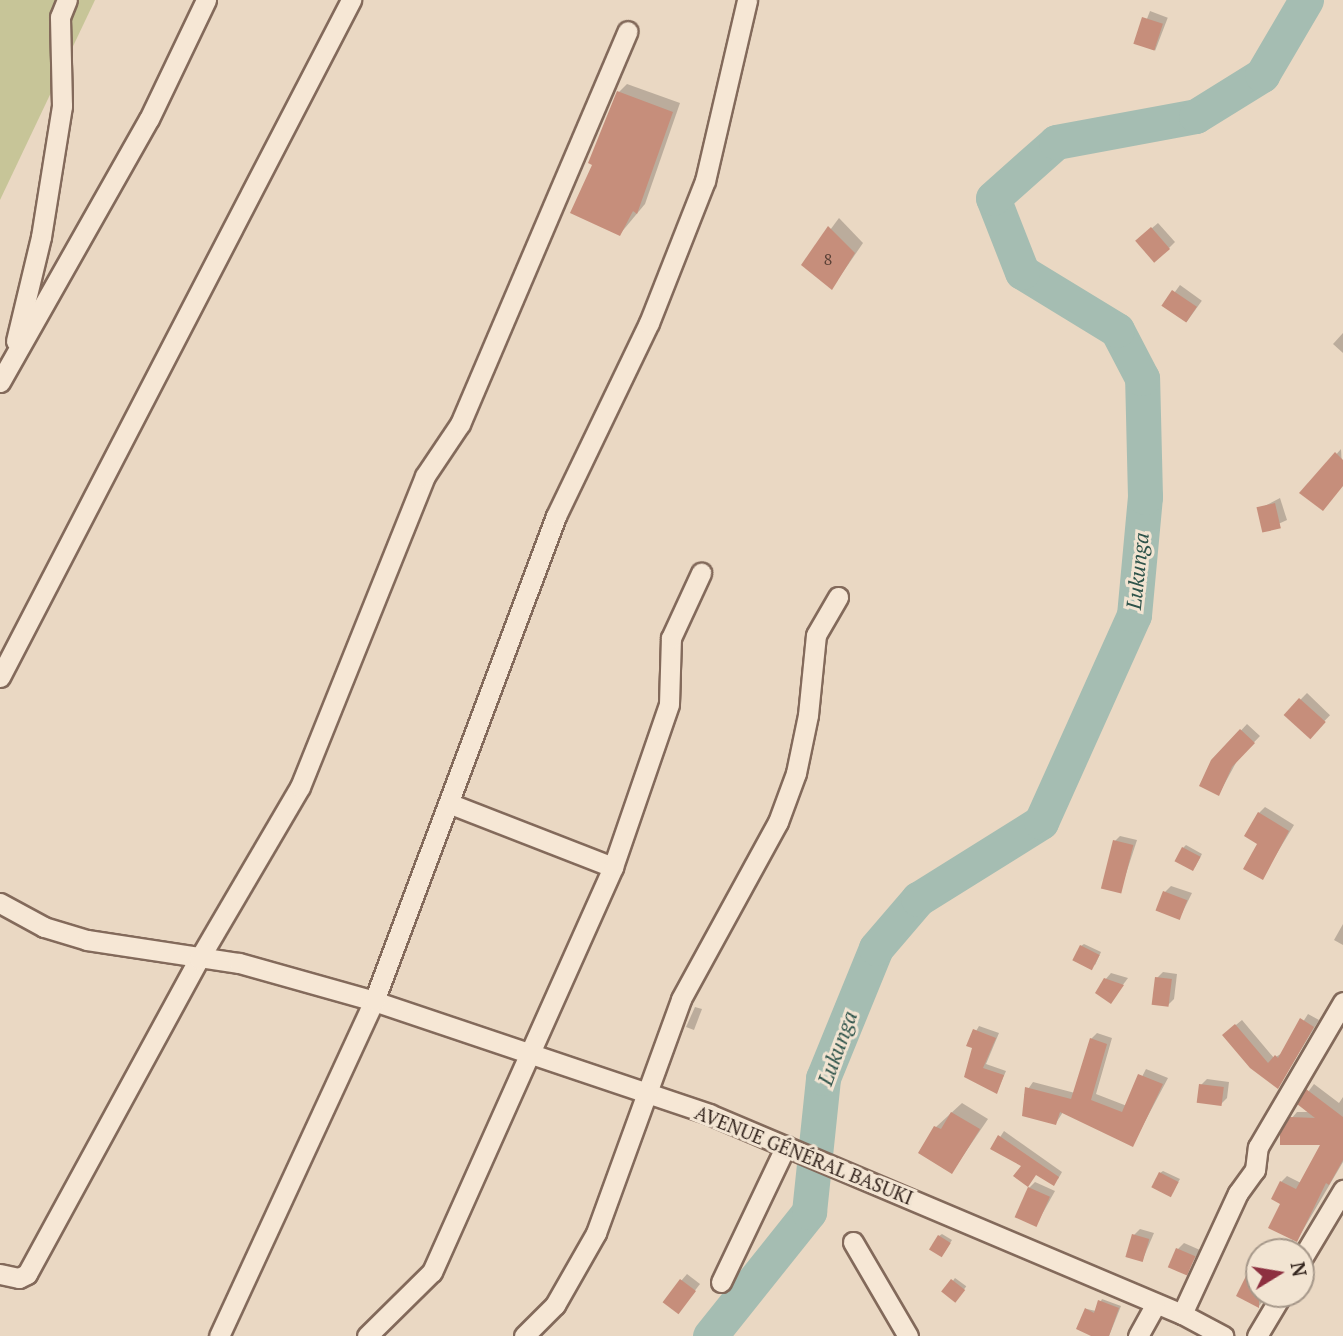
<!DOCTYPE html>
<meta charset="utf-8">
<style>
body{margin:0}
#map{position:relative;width:1343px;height:1336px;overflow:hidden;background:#ead8c3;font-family:"PT Serif",serif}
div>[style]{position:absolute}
.green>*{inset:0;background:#c7c598}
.shadow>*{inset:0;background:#0003;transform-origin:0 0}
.river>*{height:35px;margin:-17.5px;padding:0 17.5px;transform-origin:17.5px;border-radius:17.5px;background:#a5bdb2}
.building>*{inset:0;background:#c68e7b;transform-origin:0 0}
.roads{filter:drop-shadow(2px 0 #836a5b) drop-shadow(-2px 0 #836a5b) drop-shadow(0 2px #836a5b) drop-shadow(0 -2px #836a5b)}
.minor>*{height:19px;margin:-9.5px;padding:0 9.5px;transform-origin:9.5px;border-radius:9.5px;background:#f6e7d5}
span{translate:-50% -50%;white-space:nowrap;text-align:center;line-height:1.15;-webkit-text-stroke:6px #f2e4d2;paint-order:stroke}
.number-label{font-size:16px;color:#583f35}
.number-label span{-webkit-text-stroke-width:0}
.street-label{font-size:19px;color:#34251e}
.water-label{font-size:21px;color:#2e534a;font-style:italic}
.north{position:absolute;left:1245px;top:1238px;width:70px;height:70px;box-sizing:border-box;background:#f2e4d2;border:2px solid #a6988a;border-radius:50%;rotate:79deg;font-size:19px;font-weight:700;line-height:28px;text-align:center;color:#34251e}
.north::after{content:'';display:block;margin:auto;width:24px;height:32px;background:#8d3040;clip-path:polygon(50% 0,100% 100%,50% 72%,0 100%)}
</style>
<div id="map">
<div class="green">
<i style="clip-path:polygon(0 0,95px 0,0 200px)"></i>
</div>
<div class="shadow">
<i style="left:1150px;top:11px;width:19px;height:35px;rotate:21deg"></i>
<i style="clip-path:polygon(627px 84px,680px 103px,645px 204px,620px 234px,595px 164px,619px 92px)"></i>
<i style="clip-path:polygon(839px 218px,863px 243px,832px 288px,804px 265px)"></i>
<i style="clip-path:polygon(1158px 223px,1175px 242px,1169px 248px,1144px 235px)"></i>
<i style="left:1180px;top:285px;width:27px;height:26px;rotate:36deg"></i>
<i style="clip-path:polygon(1343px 333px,1343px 353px,1333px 344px)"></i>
<i style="clip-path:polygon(1341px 449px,1343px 484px,1302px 493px)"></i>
<i style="clip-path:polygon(1280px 498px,1287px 520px,1265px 530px,1259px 509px)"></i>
<i style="left:1307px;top:693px;width:32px;height:30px;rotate:44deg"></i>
<i style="clip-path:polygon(1247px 724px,1260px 736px,1238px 759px,1219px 794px,1213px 761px)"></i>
<i style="clip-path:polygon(1265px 807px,1294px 825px,1262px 878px,1259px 813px)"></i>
<i style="clip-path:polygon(1120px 836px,1137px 840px,1120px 892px,1115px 841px)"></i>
<i style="clip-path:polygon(1186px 845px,1202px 854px,1195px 867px,1183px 848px)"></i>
<i style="clip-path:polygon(1171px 886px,1192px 893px,1180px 917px,1165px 892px)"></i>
<i style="clip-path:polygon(1343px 924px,1343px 945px,1334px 940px)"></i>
<i style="clip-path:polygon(1084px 944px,1101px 952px,1095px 965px,1081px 946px)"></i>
<i style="clip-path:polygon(1163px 972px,1177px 974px,1174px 999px,1168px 1005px,1157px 978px)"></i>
<i style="clip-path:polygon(1111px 973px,1128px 978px,1111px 1001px,1105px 980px)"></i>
<i style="clip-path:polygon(695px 1007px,702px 1009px,694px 1030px,686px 1027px)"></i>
<i style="clip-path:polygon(1308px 1014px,1319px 1020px,1278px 1087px,1231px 1029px,1242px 1020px,1274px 1058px,1284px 1052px)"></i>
<i style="clip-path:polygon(979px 1026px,999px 1033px,986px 1064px,1006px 1071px,997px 1092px,966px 1076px,975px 1047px,968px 1045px)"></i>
<i style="clip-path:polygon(1097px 1033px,1112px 1038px,1096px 1094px,1127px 1106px,1146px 1069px,1168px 1078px,1133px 1144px,1063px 1112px,1056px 1123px,1024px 1095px,1033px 1082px,1075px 1093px,1091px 1039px)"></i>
<i style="clip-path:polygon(1207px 1079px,1229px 1082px,1227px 1098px,1221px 1104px,1201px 1085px)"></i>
<i style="clip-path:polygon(1314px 1084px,1339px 1103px,1343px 1097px,1343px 1162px,1297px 1240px,1282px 1203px,1281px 1182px,1287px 1176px,1301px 1183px,1323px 1143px,1291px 1119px,1297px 1112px,1310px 1112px,1299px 1104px)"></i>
<i style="clip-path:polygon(962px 1103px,988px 1119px,952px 1172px,920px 1152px,936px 1127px)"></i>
<i style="clip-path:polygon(1004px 1131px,1062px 1172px,1058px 1179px,993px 1148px)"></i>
<i style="clip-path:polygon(1163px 1171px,1180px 1179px,1171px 1195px,1160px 1173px)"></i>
<i style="clip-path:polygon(1035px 1182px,1055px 1191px,1036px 1225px,1029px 1188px)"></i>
<i style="clip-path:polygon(1140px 1229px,1154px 1233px,1142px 1261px,1134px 1235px)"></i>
<i style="clip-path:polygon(942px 1234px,952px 1240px,944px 1253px,939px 1236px)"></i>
<i style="clip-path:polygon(1184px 1243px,1200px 1250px,1186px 1273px,1178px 1249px)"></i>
<i style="clip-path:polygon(1255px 1267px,1259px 1294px,1268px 1294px,1259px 1306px,1238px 1295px)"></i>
<i style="clip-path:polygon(687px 1274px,700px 1284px,683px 1306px,664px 1301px)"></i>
<i style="left:955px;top:1278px;width:14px;height:18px;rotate:36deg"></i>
<i style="clip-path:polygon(1102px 1299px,1121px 1306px,1109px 1336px,1095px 1336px,1087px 1309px,1096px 1311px)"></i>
</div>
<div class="river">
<i style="left:710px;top:1336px;width:159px;rotate:-51.4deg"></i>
<i style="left:809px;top:1212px;width:135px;rotate:-84deg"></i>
<i style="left:823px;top:1078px;width:140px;rotate:-67.8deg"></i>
<i style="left:876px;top:948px;width:65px;rotate:-49.4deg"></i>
<i style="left:918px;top:899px;width:145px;rotate:-32deg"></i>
<i style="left:1041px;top:822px;width:227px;rotate:-65.8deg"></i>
<i style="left:1134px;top:615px;width:119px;rotate:-84.7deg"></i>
<i style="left:1145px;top:497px;width:119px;rotate:-91.4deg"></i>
<i style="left:1142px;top:378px;width:54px;rotate:-117.5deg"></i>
<i style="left:1117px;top:330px;width:111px;rotate:-148.6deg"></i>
<i style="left:1022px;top:272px;width:79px;rotate:-111.4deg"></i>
<i style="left:993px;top:198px;width:84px;rotate:-41.6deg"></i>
<i style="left:1056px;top:142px;width:142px;rotate:-10.5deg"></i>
<i style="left:1196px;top:116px;width:78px;rotate:-31.8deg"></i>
<i style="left:1262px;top:75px;width:87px;rotate:-59.6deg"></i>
</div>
<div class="building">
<i style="left:1142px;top:17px;width:22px;height:28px;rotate:18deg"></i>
<i style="clip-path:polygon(617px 91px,673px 112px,637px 214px,633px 211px,620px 236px,570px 213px,592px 165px,588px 163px)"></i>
<i style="clip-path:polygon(828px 226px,855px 253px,832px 290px,801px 265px)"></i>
<i style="left:1151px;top:227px;width:29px;height:21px;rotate:49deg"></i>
<i style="left:1172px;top:290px;width:30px;height:19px;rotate:34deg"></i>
<i style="clip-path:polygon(1335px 452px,1343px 460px,1343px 486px,1323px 511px,1299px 493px)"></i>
<i style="left:1275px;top:503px;width:26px;height:19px;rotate:77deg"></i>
<i style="left:1299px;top:698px;width:36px;height:23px;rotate:42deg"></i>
<i style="clip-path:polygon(1240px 729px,1255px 743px,1232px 767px,1219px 796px,1199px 786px,1211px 760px)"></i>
<i style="clip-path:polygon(1258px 812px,1289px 831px,1263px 880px,1243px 869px,1257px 844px,1244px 836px)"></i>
<i style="left:1113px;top:840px;width:21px;height:50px;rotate:14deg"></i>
<i style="left:1182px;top:847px;width:21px;height:16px;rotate:28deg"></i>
<i style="left:1163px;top:891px;width:26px;height:21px;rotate:21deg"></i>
<i style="left:1080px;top:945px;width:22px;height:17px;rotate:27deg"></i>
<i style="left:1155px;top:977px;width:17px;height:28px;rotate:7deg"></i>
<i style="clip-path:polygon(1104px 978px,1124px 985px,1111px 1004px,1095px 993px)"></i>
<i style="clip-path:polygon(1300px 1018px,1314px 1027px,1278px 1089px,1250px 1068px,1222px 1035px,1235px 1024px,1268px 1063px,1275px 1055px,1278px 1058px)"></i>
<i style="clip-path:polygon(973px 1029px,996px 1038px,983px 1068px,1004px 1075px,997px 1094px,964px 1077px,972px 1048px,966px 1046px)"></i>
<i style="clip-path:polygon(1090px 1038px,1107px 1044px,1091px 1100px,1122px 1112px,1138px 1074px,1163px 1084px,1133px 1147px,1060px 1112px,1056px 1125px,1022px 1116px,1025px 1087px,1071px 1099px)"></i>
<i style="left:1199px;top:1084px;width:25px;height:19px;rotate:7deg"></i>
<i style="clip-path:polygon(1306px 1089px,1343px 1117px,1343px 1160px,1329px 1185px,1326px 1183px,1297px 1242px,1268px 1228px,1280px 1204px,1271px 1199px,1280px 1181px,1296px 1189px,1320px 1145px,1280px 1145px,1280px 1134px,1290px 1117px,1315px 1118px,1297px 1104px)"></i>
<i style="clip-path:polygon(951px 1112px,980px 1129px,952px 1174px,918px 1153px,934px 1126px,941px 1129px)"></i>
<i style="clip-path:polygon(998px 1135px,1059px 1177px,1054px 1186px,1036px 1175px,1028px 1187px,1013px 1176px,1021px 1166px,990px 1149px)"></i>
<i style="left:1159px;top:1172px;width:22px;height:17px;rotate:27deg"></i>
<i style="left:1028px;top:1187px;width:24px;height:33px;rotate:24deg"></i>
<i style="left:1132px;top:1234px;width:18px;height:24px;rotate:16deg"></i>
<i style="left:938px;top:1235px;width:15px;height:17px;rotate:32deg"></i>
<i style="left:1176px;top:1248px;width:21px;height:21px;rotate:23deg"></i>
<i style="clip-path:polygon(1248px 1272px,1259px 1277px,1259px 1308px,1236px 1296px)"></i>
<i style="left:680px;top:1279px;width:20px;height:29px;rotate:37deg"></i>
<i style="left:951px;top:1279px;width:18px;height:16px;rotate:38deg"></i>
<i style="clip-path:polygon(1098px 1300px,1119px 1308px,1109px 1336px,1091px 1336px,1076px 1329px,1085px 1308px,1094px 1313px)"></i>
</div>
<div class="roads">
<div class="minor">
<i style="left:16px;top:341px;width:107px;rotate:-76.5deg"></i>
<i style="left:41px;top:237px;width:133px;rotate:-80.9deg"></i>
<i style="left:62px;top:106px;width:89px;rotate:-91.3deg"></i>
<i style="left:60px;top:17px;width:18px;rotate:-68deg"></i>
<i style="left:0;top:382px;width:302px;rotate:-60.5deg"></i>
<i style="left:149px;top:119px;width:132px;rotate:-64.4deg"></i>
<i style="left:0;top:677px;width:763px;rotate:-62.59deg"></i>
<i style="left:451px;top:804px;width:174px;rotate:21.3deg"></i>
<i style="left:0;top:903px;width:50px;rotate:28.6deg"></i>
<i style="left:44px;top:927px;width:45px;rotate:16.8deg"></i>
<i style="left:87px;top:940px;width:154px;rotate:8.6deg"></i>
<i style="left:239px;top:963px;width:140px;rotate:15.7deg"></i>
<i style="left:374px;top:1001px;width:354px;rotate:18.6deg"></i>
<i style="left:709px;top:1114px;width:514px;rotate:22.92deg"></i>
<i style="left:1182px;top:1314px;width:47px;rotate:28.2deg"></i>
<i style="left:853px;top:1242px;width:109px;rotate:59.7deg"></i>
<i style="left:1301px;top:1260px;width:82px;rotate:-59deg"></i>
<i style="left:0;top:1274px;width:19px;rotate:12deg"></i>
<i style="left:19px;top:1278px;width:9px;rotate:-27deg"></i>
<i style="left:27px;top:1274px;width:359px;rotate:-61.4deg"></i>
<i style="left:199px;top:959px;width:199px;rotate:-59.6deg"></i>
<i style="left:300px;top:787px;width:335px;rotate:-68.1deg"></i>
<i style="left:425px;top:476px;width:63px;rotate:-56.1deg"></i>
<i style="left:460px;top:424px;width:427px;rotate:-66.9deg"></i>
<i style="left:721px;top:1282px;width:151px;rotate:-64.5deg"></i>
<i style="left:1182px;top:1314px;width:133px;rotate:-65.2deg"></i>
<i style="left:1238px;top:1193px;width:29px;rotate:-54deg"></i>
<i style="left:1255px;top:1170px;width:23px;rotate:-83deg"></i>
<i style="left:1258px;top:1147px;width:168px;rotate:-59.6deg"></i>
<i style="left:219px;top:1336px;width:369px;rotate:-65.2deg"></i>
<i style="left:374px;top:1001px;width:518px;rotate:-69.43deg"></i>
<i style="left:556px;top:516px;width:214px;rotate:-64.3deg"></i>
<i style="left:649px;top:323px;width:153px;rotate:-68.5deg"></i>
<i style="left:705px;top:181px;width:186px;rotate:-76.9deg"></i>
<i style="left:367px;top:1336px;width:91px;rotate:-44.6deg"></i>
<i style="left:432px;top:1272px;width:444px;rotate:-65.9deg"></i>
<i style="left:613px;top:867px;width:172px;rotate:-71deg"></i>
<i style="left:669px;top:704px;width:66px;rotate:-88.3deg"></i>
<i style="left:671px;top:638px;width:72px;rotate:-65.2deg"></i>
<i style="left:524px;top:1336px;width:44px;rotate:-45deg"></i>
<i style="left:555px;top:1305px;width:83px;rotate:-60.3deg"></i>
<i style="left:596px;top:1233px;width:249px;rotate:-70deg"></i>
<i style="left:681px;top:999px;width:202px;rotate:-61.3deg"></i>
<i style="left:778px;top:822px;width:52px;rotate:-69.8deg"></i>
<i style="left:796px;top:773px;width:59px;rotate:-78.3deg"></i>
<i style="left:808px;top:715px;width:80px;rotate:-84.3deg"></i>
<i style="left:816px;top:635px;width:44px;rotate:-59.9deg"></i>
<i style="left:1138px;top:1336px;width:35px;rotate:-61deg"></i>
<i style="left:1257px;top:1336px;width:49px;rotate:-59.2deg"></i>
</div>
</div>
<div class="number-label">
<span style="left:828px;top:259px">8</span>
</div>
<div class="street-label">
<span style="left:804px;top:1155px;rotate:22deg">AVENUE GÉNÉRAL BASUKI</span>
</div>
<div class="water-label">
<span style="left:1137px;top:571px;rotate:-84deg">Lukunga</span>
<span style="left:837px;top:1048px;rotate:-70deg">Lukunga</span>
</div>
<div class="north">N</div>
</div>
